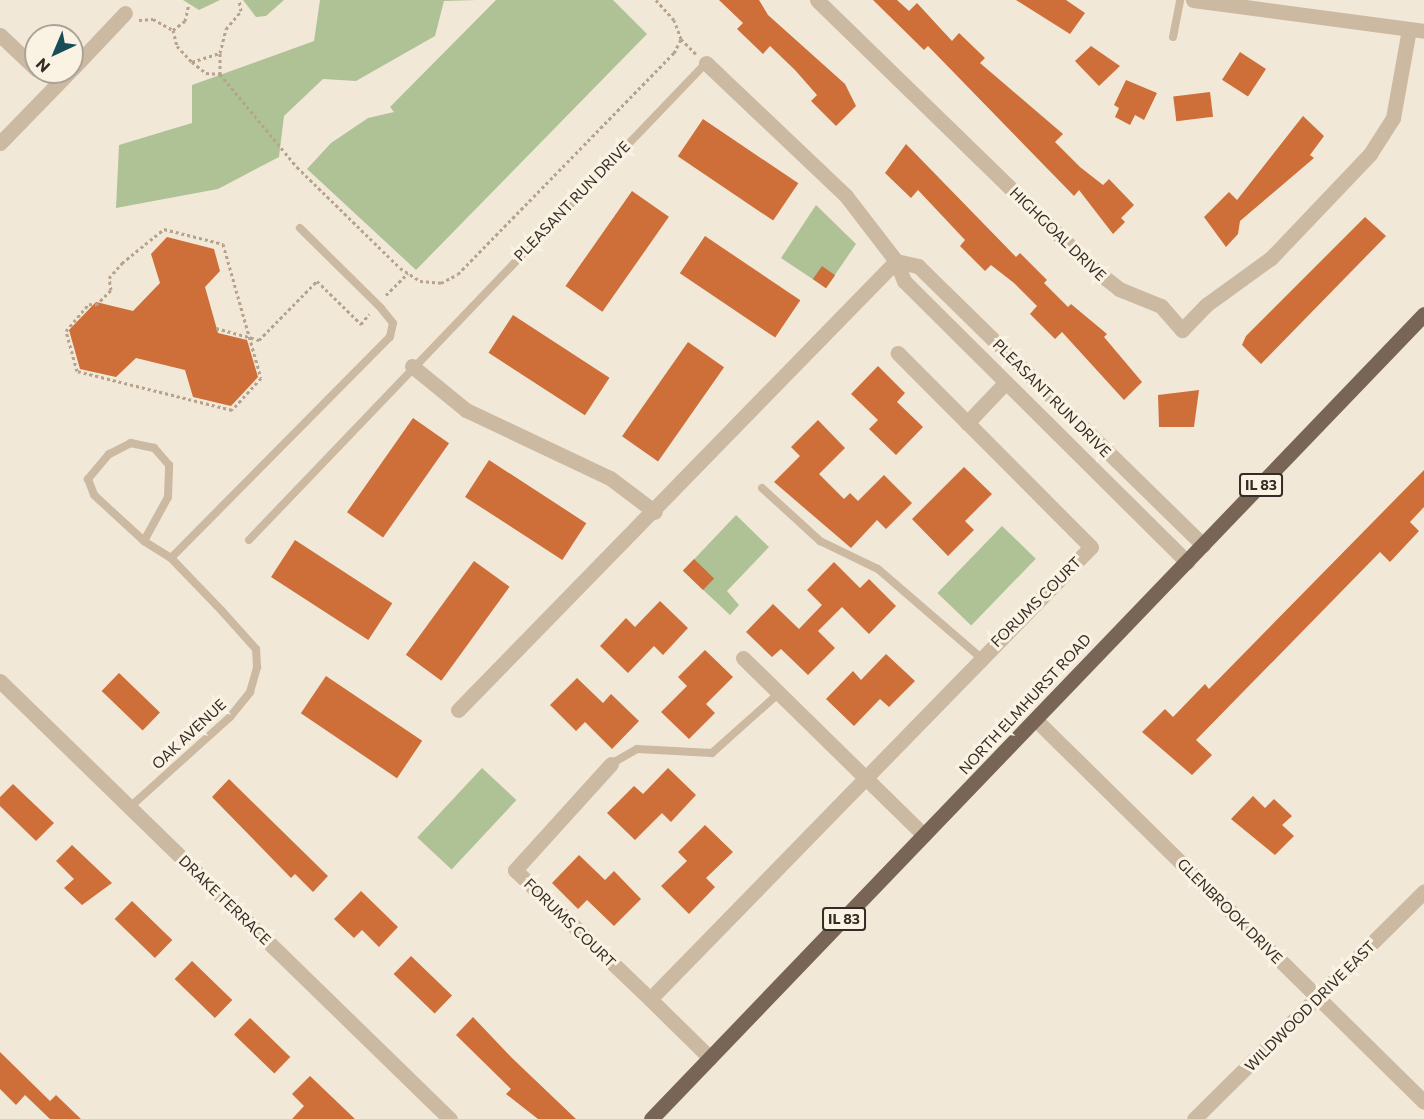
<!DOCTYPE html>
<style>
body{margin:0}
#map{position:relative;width:1424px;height:1119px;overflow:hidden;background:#f2e8d7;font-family:Commissioner,sans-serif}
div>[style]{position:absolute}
.green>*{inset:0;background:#afc296;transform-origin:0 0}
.building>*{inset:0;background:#ce6e39;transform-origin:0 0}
.path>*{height:3px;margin-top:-1.5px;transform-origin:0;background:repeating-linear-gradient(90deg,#b7a38c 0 3px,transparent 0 6px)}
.service>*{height:8px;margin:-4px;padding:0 4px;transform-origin:4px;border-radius:4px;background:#cbb9a2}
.minor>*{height:15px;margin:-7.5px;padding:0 7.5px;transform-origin:7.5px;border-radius:7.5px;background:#cbb9a2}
.primary>*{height:15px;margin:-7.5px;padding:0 7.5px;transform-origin:7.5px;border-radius:7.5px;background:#786555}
span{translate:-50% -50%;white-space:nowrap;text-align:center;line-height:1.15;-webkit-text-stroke:6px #faf2e3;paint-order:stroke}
.shield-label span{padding:2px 4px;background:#faf2e3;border:2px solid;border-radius:4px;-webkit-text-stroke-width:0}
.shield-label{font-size:14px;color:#352c25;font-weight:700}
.street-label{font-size:15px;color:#352c25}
.north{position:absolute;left:24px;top:24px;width:60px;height:60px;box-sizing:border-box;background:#faf2e3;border:2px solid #aba397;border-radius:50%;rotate:224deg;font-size:16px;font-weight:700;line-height:24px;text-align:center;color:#352c25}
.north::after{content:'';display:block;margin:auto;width:21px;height:27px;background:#184e59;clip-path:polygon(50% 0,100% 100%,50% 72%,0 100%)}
</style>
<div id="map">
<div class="green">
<i style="clip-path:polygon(183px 0,220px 0,199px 10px)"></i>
<i style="clip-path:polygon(243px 0,284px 0,266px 16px,256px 17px)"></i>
<i style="clip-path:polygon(320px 0,477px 0,444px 1px,435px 36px,356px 81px,323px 79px,284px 116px,279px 157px,218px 189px,116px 208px,119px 145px,192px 123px,192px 85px,314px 41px)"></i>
<i style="clip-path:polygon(496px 0,613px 0,647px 34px,416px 270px,307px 169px,331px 143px,368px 118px,394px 112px,390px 107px)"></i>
<i style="clip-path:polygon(816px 205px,856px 244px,826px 288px,781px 258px)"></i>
<i style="clip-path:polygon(736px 515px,769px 547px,727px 591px,739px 605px,730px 615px,683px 571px)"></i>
<i style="left:1002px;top:526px;width:47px;height:93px;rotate:44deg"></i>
<i style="left:482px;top:768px;width:47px;height:95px;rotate:43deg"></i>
</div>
<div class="building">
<i style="clip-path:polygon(719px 0,759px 0,768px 15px,845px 84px,856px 106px,836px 126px,811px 101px,817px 95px,795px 70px,770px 46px,763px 54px,737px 29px,743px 23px)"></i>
<i style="clip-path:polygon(873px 0,897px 0,909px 11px,917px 3px,952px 41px,959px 33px,985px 58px,980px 63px,1063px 134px,1055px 142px,1080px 167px,1103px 185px,1109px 179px,1134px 205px,1121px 218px,1125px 222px,1113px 234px,1079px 190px,1074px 196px,928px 46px,924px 50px)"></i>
<i style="clip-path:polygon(1016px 0,1066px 0,1085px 13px,1070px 34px)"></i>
<i style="clip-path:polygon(1091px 46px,1120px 66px,1099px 86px,1075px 61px)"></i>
<i style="left:1240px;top:52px;width:31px;height:33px;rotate:33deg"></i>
<i style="clip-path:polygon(1126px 80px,1157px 93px,1144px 120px,1135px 115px,1130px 125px,1115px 117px,1119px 108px,1114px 105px)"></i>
<i style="left:1210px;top:92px;width:25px;height:37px;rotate:83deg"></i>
<i style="clip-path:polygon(1303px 116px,1324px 136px,1310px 155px,1314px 158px,1240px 221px,1238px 234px,1226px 247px,1204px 217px,1229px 192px,1237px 200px)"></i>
<i style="left:703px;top:119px;width:115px;height:45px;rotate:34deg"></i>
<i style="clip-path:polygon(906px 144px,1016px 257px,1020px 253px,1047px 280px,1044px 283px,1068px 307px,1071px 304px,1107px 334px,1104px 337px,1142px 382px,1124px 400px,1062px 332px,1055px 339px,1030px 314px,1037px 306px,1014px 283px,991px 265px,985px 271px,960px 246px,965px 240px,918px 190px,911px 198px,885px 173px)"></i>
<i style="left:632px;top:191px;width:45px;height:116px;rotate:35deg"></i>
<i style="clip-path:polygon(1365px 217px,1386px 236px,1261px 364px,1242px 345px,1246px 336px)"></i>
<i style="left:705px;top:236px;width:115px;height:45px;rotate:34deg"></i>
<i style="clip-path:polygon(167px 237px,214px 249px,220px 271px,205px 287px,218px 333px,247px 340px,258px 377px,231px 406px,193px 397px,185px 370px,136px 358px,116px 377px,80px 369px,69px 330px,96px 302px,133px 311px,160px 283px,151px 254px)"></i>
<i style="left:822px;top:266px;width:16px;height:16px;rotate:35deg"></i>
<i style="left:513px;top:315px;width:115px;height:45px;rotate:33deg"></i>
<i style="left:688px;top:342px;width:44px;height:115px;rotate:35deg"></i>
<i style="clip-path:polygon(878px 366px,905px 393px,897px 402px,923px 427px,896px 455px,869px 429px,878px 420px,851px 394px)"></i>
<i style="clip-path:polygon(1199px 390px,1194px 427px,1159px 427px,1158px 395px)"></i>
<i style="left:413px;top:418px;width:44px;height:115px;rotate:35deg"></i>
<i style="clip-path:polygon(818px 420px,845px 448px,819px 474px,844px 499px,850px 493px,858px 501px,884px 475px,912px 503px,886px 529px,877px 520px,851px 548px,774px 482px,800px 456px,791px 447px)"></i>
<i style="left:489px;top:460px;width:116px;height:44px;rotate:33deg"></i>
<i style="clip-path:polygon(964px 467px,992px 494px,965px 521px,974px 530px,948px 556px,912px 519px)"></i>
<i style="clip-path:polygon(1424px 470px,1424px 507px,1410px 522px,1419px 531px,1390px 562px,1380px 552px,1196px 740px,1212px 755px,1192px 775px,1142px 732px,1165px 709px,1173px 717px,1205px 684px,1209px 689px)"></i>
<i style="left:295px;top:540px;width:116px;height:44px;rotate:33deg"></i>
<i style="left:694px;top:559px;width:28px;height:16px;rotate:44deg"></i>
<i style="left:474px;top:561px;width:44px;height:116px;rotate:36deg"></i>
<i style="clip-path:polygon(834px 562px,860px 588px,869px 579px,896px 606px,869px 634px,842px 607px,818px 631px,835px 648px,808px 675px,781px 649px,772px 657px,746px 632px,773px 604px,799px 629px,822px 605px,807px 590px)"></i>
<i style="clip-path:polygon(660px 601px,688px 628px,663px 655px,654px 646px,628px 673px,600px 646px,626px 618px,635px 627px)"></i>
<i style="clip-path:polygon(705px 650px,733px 677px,706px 704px,715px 713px,689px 739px,661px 712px,687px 686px,678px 677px)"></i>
<i style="clip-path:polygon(886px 654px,915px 681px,889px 707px,880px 699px,854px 726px,826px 699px,853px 671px,861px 680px)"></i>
<i style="left:119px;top:673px;width:57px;height:25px;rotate:44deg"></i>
<i style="left:326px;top:676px;width:116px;height:45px;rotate:34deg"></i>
<i style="clip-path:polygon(577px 678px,603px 703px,611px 694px,639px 721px,612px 749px,585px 722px,576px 731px,550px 705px)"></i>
<i style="clip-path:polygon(668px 768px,696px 795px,671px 822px,662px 813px,635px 840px,607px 813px,634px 786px,643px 794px)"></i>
<i style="clip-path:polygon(229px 779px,328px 876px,313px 892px,295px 874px,291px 878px,212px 797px)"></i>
<i style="clip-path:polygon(13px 784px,54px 823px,36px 841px,0 806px,0 797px)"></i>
<i style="clip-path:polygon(1253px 796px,1265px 808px,1274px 799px,1292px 816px,1282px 825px,1294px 836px,1275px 855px,1231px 819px)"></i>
<i style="clip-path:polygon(705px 825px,733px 852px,706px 878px,715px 887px,689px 914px,661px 886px,687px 861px,678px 852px)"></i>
<i style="clip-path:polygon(72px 845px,112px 883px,82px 905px,64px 888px,74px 879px,56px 861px)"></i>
<i style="clip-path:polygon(579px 855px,605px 880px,614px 871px,641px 899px,614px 926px,587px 900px,578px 909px,552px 883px)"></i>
<i style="clip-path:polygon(361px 891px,398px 927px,379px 947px,362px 930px,354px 938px,334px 919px)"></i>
<i style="left:132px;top:901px;width:56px;height:25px;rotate:44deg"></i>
<i style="left:411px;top:956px;width:57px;height:25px;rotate:44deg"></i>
<i style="left:192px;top:961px;width:56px;height:25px;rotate:44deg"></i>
<i style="clip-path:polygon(473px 1017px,512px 1058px,576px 1119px,538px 1119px,506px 1094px,511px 1089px,456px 1035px)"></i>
<i style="left:250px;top:1018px;width:56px;height:23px;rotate:44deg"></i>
<i style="clip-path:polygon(0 1052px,50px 1101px,56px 1095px,81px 1119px,50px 1119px,25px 1095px,16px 1105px,0 1089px)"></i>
<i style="clip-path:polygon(310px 1076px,355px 1119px,292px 1119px,304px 1106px,292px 1094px)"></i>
</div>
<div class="path">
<i style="left:139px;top:20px;width:14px;rotate:-4deg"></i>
<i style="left:153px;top:19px;width:23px;rotate:29deg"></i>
<i style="left:173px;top:30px;width:16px;rotate:76deg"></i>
<i style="left:177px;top:46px;width:22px;rotate:47deg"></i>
<i style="left:192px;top:62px;width:18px;rotate:38deg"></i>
<i style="left:206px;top:73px;width:14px;rotate:4deg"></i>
<i style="left:220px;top:74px;width:21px;rotate:-90deg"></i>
<i style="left:220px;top:53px;width:25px;rotate:-76deg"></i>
<i style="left:226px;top:29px;width:23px;rotate:-50deg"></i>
<i style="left:241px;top:11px;width:11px;rotate:-100deg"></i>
<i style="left:173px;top:30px;width:15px;rotate:-37deg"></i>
<i style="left:185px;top:21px;width:17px;rotate:-77deg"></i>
<i style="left:681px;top:39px;width:21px;rotate:45deg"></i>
<i style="left:192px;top:62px;width:29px;rotate:-18deg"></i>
<i style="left:220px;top:74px;width:121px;rotate:50.4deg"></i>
<i style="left:297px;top:167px;width:144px;rotate:44.4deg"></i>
<i style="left:400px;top:268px;width:24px;rotate:33deg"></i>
<i style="left:420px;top:281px;width:21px;rotate:5deg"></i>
<i style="left:441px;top:283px;width:19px;rotate:-28deg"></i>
<i style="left:458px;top:274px;width:309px;rotate:-45.7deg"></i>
<i style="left:674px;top:53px;width:16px;rotate:-63deg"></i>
<i style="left:681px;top:39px;width:20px;rotate:-110deg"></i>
<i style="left:674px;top:20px;width:27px;rotate:-132deg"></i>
<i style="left:164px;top:229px;width:61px;rotate:14.3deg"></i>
<i style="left:223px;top:244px;width:139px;rotate:74.2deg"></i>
<i style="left:261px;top:378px;width:43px;rotate:132.2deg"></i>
<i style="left:232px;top:410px;width:160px;rotate:-165.9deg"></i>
<i style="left:77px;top:371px;width:41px;rotate:-105.4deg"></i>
<i style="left:66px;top:331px;width:35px;rotate:-50deg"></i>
<i style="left:89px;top:304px;width:7px;rotate:8deg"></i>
<i style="left:96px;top:305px;width:21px;rotate:-45deg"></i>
<i style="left:111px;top:290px;width:12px;rotate:-99deg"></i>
<i style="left:109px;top:278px;width:20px;rotate:-49deg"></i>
<i style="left:122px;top:263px;width:54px;rotate:-39deg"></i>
<i style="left:386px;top:295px;width:31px;rotate:-45deg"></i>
<i style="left:216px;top:328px;width:45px;rotate:15.6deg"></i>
<i style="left:259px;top:340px;width:83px;rotate:-45.5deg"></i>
<i style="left:317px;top:281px;width:62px;rotate:44.3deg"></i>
<i style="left:361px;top:324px;width:13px;rotate:-51deg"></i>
</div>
<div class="service">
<i style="left:1173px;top:37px;width:38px;rotate:-79deg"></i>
<i style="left:762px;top:488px;width:79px;rotate:42.4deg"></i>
<i style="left:820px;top:541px;width:64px;rotate:25.8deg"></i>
<i style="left:878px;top:569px;width:136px;rotate:40.8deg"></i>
<i style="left:249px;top:540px;width:661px;rotate:-46.23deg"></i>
<i style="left:171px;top:558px;width:311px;rotate:-45.3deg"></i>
<i style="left:390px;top:337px;width:14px;rotate:-78deg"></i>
<i style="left:393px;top:323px;width:19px;rotate:-129deg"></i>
<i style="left:381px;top:308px;width:114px;rotate:-135.4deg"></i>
<i style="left:611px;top:764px;width:30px;rotate:-30deg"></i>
<i style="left:637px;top:749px;width:75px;rotate:3.1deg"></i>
<i style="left:712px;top:753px;width:90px;rotate:-41.8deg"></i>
<i style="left:130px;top:807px;width:135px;rotate:-42deg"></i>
<i style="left:230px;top:717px;width:32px;rotate:-51deg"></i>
<i style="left:250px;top:692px;width:26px;rotate:-74deg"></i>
<i style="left:257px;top:667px;width:18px;rotate:-93deg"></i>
<i style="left:256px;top:649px;width:52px;rotate:-131.9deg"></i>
<i style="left:221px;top:610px;width:72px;rotate:-133.9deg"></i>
<i style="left:171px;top:558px;width:32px;rotate:-148deg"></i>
<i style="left:144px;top:541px;width:50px;rotate:-61.4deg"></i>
<i style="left:168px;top:497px;width:32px;rotate:-88deg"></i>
<i style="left:169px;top:465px;width:23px;rotate:-131deg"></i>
<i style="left:154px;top:448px;width:24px;rotate:-168deg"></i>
<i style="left:131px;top:443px;width:25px;rotate:153deg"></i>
<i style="left:109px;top:454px;width:33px;rotate:130deg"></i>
<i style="left:88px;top:479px;width:17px;rotate:69deg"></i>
<i style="left:94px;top:495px;width:68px;rotate:42.6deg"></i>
</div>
<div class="minor">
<i style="left:817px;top:0;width:388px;rotate:44.2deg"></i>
<i style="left:1095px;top:270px;width:31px;rotate:38deg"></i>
<i style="left:1119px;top:289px;width:45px;rotate:22deg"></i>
<i style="left:1161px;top:306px;width:32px;rotate:49deg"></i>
<i style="left:1182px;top:330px;width:35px;rotate:-46deg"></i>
<i style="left:1206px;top:305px;width:80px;rotate:-35.9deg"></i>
<i style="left:1271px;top:258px;width:144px;rotate:-46.4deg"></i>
<i style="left:1370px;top:154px;width:43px;rotate:-57.4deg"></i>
<i style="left:1393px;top:118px;width:90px;rotate:-79.8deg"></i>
<i style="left:1193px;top:0;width:233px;rotate:7.6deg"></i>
<i style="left:0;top:35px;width:50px;rotate:43.4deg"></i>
<i style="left:706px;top:63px;width:193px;rotate:43.5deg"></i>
<i style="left:846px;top:196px;width:82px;rotate:52.4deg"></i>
<i style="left:896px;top:261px;width:22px;rotate:68deg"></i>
<i style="left:904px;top:281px;width:399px;rotate:44.8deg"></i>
<i style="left:72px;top:69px;width:77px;rotate:-46.6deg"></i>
<i style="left:0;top:143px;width:99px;rotate:-45.8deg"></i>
<i style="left:896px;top:261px;width:23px;rotate:13deg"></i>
<i style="left:918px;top:266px;width:399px;rotate:44.4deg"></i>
<i style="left:412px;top:366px;width:70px;rotate:39.2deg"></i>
<i style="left:466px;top:410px;width:159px;rotate:25.3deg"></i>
<i style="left:610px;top:478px;width:56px;rotate:37.1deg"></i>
<i style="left:967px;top:423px;width:55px;rotate:-46.5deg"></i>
<i style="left:743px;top:658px;width:253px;rotate:44.4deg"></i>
<i style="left:0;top:681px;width:628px;rotate:44.23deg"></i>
<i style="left:458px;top:710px;width:627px;rotate:-45.71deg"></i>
<i style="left:1036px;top:720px;width:544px;rotate:44.55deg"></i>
<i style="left:611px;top:764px;width:143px;rotate:132.2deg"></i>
<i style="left:515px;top:870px;width:187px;rotate:43.7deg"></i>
<i style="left:650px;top:999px;width:631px;rotate:-45.71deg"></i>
<i style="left:1091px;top:547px;width:274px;rotate:-134.9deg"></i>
<i style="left:650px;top:999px;width:84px;rotate:44.5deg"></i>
<i style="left:1194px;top:1119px;width:324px;rotate:-44.7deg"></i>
</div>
<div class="primary">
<i style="left:651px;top:1119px;width:1116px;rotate:-46.16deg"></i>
</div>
<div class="shield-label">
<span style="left:1261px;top:485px">IL 83</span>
<span style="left:844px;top:919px">IL 83</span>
</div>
<div class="street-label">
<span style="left:572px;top:201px;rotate:-46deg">PLEASANT RUN DRIVE</span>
<span style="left:1058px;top:234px;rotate:44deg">HIGHGOAL DRIVE</span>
<span style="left:1052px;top:398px;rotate:45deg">PLEASANT RUN DRIVE</span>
<span style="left:1036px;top:602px;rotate:-45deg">FORUMS COURT</span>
<span style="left:1025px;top:704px;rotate:-47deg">NORTH ELMHURST ROAD</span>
<span style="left:189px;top:734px;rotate:-43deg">OAK AVENUE</span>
<span style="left:225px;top:900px;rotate:44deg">DRAKE TERRACE</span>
<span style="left:1230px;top:911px;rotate:45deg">GLENBROOK DRIVE</span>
<span style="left:570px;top:923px;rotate:44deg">FORUMS COURT</span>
<span style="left:1310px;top:1006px;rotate:-45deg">WILDWOOD DRIVE EAST</span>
</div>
<div class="north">N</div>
</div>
